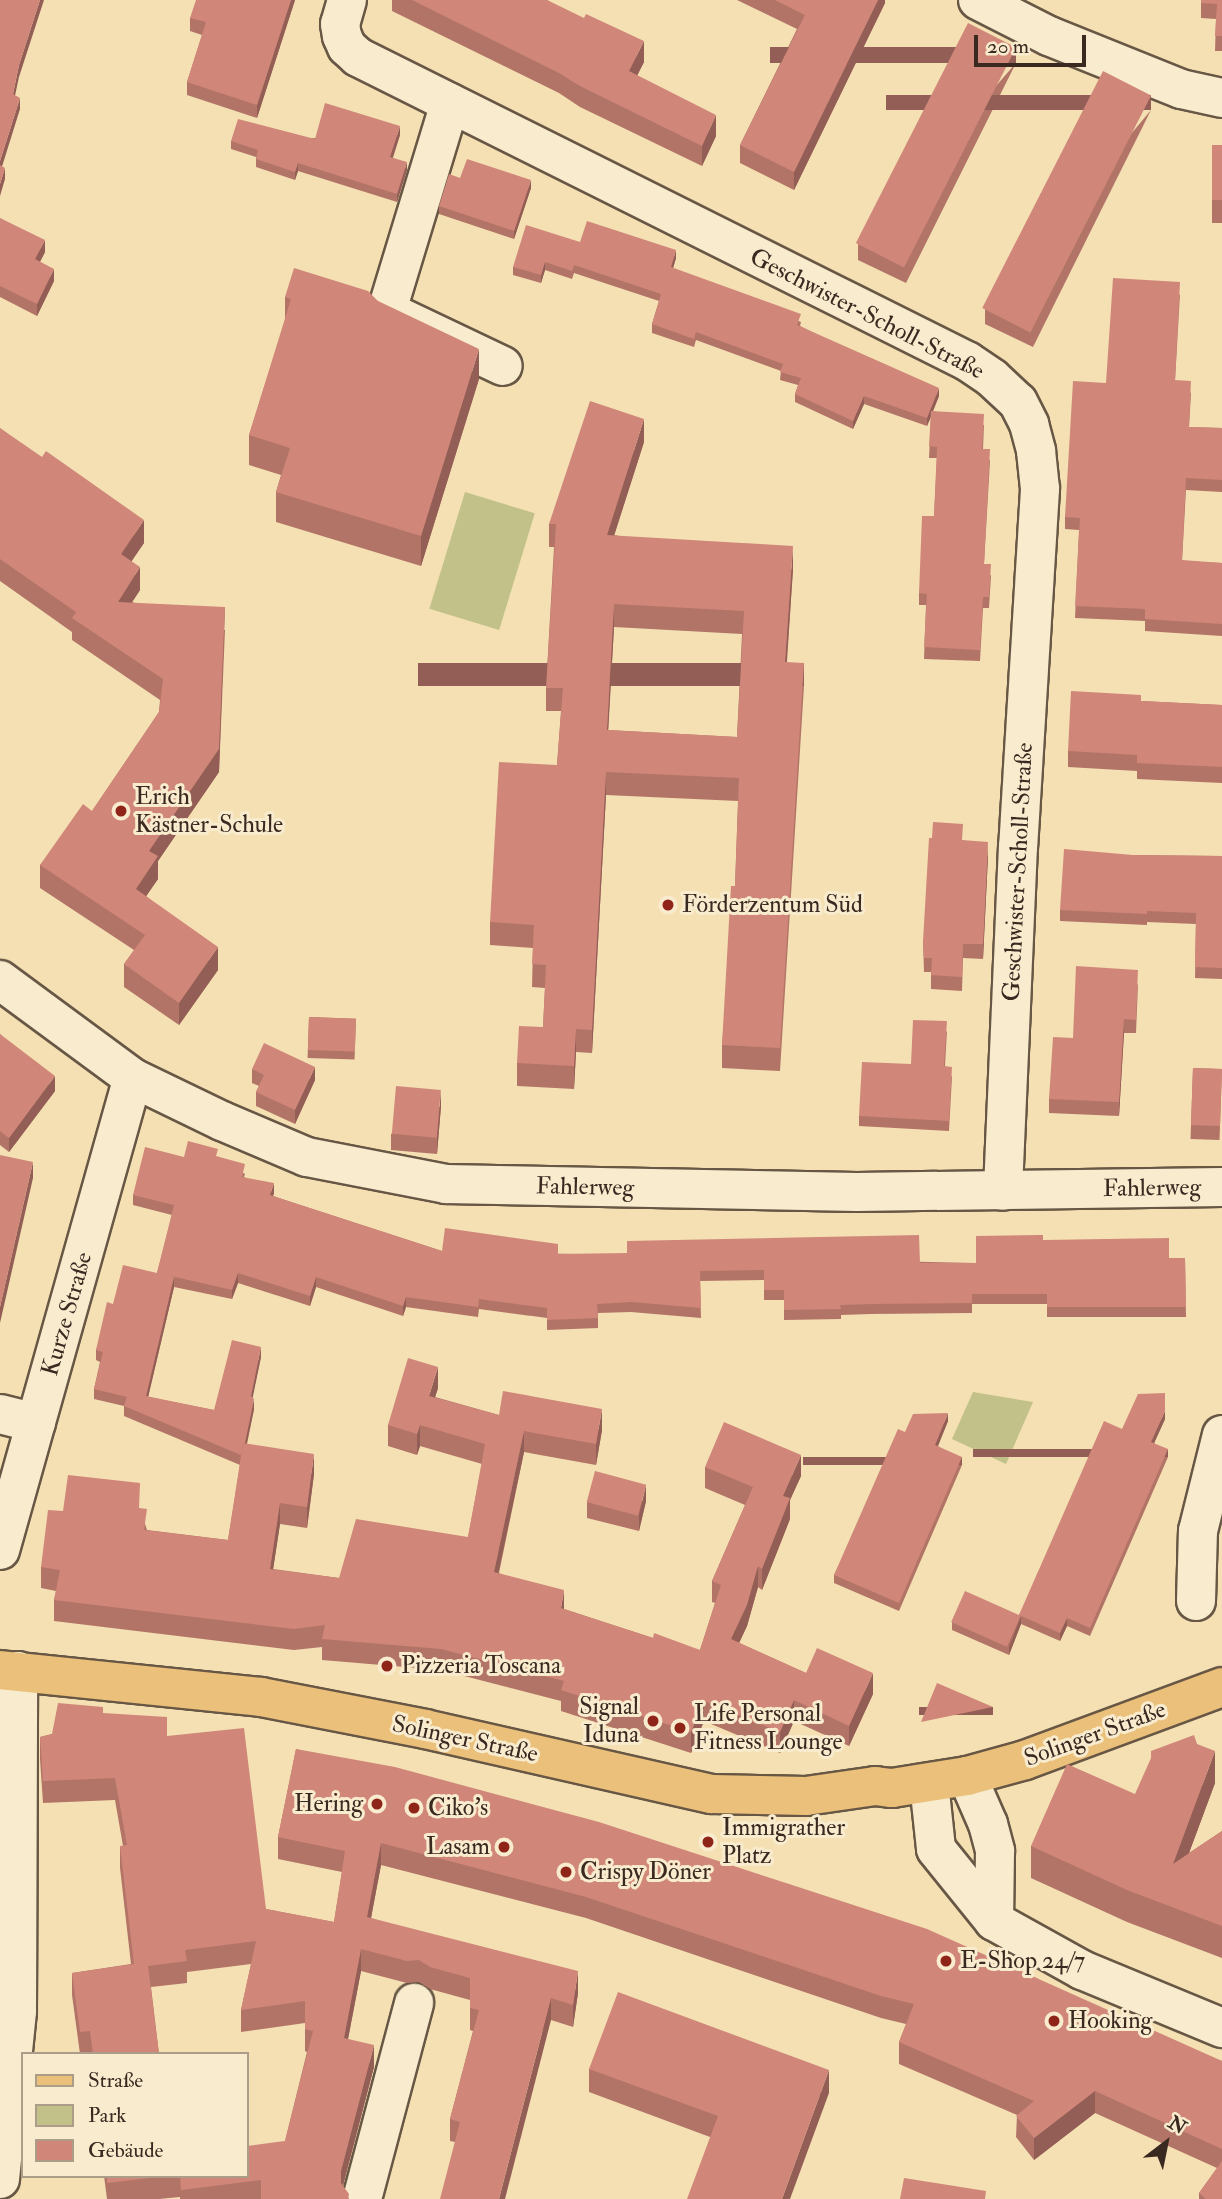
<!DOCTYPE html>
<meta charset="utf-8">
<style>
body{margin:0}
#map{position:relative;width:1222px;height:2199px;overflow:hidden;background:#f4e0b3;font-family:"IM FELL Double Pica",serif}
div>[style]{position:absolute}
.green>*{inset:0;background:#c1c189;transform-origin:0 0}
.roads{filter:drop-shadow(2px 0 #685745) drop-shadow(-2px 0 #685745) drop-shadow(0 2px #685745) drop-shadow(0 -2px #685745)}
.minor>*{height:38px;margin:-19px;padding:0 19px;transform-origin:19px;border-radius:19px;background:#f8ebce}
.major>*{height:38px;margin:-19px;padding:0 19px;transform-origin:19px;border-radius:19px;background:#eac07a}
.wall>*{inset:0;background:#b37468;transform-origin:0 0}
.shaded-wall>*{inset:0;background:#925e55;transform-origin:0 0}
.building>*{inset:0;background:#d08779;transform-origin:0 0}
.dots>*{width:19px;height:19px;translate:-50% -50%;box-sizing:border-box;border:4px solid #f8ebce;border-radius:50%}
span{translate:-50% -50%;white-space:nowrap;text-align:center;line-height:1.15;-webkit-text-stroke:6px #f8ebce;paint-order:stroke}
.street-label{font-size:24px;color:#3a2920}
.poi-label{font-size:24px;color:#3a2920}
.left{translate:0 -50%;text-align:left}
.right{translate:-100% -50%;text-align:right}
.legend{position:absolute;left:21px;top:2052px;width:228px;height:126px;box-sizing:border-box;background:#f8ebce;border:2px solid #ac9d88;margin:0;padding:9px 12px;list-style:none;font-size:21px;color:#3a2920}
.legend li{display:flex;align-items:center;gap:14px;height:35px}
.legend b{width:35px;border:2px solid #ac9d88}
.north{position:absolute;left:1131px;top:2108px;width:70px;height:70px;-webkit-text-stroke:5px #f8ebce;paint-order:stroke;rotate:32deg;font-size:19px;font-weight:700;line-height:28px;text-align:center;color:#3a2920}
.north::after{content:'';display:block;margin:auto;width:24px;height:32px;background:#3a2920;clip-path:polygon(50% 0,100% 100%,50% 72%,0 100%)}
.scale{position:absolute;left:974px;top:35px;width:112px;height:32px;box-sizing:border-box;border:4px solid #3a2920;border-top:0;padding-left:9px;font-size:21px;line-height:24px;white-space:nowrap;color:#3a2920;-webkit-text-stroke:5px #f8ebce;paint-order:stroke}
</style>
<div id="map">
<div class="green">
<i style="left:465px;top:492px;width:73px;height:122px;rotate:17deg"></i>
<i style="clip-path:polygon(973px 1392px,1033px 1402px,1006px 1464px,952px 1439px)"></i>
</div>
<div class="roads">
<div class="minor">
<i style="left:347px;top:0;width:25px;rotate:106deg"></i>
<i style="left:340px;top:24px;width:12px;rotate:81deg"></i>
<i style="left:342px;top:36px;width:12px;rotate:66deg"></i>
<i style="left:347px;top:47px;width:15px;rotate:42deg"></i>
<i style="left:358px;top:57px;width:681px;rotate:26.53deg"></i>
<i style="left:967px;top:361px;width:30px;rotate:34deg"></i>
<i style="left:992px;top:378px;width:35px;rotate:43deg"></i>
<i style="left:1018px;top:402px;width:25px;rotate:63deg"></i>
<i style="left:1029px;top:424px;width:28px;rotate:75deg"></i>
<i style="left:1036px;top:451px;width:38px;rotate:84deg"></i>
<i style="left:1040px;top:489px;width:358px;rotate:93.5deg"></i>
<i style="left:1018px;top:846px;width:345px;rotate:92.5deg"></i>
<i style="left:978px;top:0;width:80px;rotate:26.9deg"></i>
<i style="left:1049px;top:36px;width:142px;rotate:21.9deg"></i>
<i style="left:1181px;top:89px;width:42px;rotate:12.4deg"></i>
<i style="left:450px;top:103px;width:217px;rotate:106.9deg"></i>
<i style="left:387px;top:311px;width:128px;rotate:25.4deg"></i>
<i style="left:0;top:980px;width:165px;rotate:36.4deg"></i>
<i style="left:133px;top:1078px;width:99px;rotate:25.8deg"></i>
<i style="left:222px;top:1121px;width:92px;rotate:23deg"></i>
<i style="left:307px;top:1157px;width:142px;rotate:11deg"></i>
<i style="left:446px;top:1184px;width:411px;rotate:1.1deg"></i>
<i style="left:857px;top:1192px;width:365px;rotate:-0.8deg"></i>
<i style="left:0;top:1414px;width:37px;rotate:14deg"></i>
<i style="left:0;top:1550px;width:490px;rotate:-74.3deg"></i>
<i style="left:1196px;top:1601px;width:70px;rotate:-88.4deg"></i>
<i style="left:1198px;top:1531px;width:99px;rotate:-76deg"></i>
<i style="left:967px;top:1776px;width:52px;rotate:66.4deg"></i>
<i style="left:988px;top:1824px;width:28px;rotate:75deg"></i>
<i style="left:995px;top:1851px;width:70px;rotate:90.8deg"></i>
<i style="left:929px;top:1783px;width:66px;rotate:83.9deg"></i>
<i style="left:936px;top:1849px;width:92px;rotate:51.1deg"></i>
<i style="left:994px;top:1921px;width:101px;rotate:29.1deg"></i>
<i style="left:1082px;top:1970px;width:152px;rotate:22.5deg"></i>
<i style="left:0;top:2179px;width:169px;rotate:-84.2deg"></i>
<i style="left:17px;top:2011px;width:340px;rotate:-89.8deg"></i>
<i style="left:362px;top:2199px;width:203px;rotate:-75.1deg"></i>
</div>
<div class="major">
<i style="left:0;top:1670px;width:262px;rotate:5.9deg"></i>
<i style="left:261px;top:1697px;width:167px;rotate:11deg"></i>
<i style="left:425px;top:1729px;width:294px;rotate:12.8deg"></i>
<i style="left:712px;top:1794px;width:94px;rotate:1.2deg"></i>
<i style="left:806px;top:1796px;width:70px;rotate:-8.2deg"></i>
<i style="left:875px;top:1786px;width:17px;rotate:7deg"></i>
<i style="left:892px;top:1788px;width:76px;rotate:-9.1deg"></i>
<i style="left:967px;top:1776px;width:60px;rotate:-15.4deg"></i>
<i style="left:1025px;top:1760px;width:210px;rotate:-20.3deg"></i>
</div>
</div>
<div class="wall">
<i style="clip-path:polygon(295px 0,257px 118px,187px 95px,187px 82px,202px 35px,190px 31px,190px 18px)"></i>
<i style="clip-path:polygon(392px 0,547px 0,644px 62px,637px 75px,716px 136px,702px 166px,580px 107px,559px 93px,392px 11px)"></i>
<i style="clip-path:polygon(737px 0,885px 0,885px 3px,794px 190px,740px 163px,740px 145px,797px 29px)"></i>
<i style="clip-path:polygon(1201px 0,1222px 0,1222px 51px,1215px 51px,1216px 19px,1201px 18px)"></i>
<i style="clip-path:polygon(1016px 63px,906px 283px,858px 260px,858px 244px)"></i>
<i style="clip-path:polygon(1151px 110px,1033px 347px,985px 324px,985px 309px)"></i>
<i style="clip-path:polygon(400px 135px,393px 158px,407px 170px,397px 202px,298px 171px,295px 180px,256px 167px,256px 157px,231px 149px,231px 141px)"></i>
<i style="left:1212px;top:145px;width:10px;height:78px"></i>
<i style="clip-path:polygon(460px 178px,531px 188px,514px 239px,439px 214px,439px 206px)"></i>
<i style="clip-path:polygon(0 218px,45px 252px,40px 262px,54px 281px,37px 316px,0 297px)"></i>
<i style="clip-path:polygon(580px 242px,676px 258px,673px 268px,801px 322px,800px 326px,939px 396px,933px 411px,984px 425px,983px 449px,990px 461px,984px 564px,991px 576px,989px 608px,983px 608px,980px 661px,924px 659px,926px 605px,919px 605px,919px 593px,934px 516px,937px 458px,929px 458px,931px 417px,927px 426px,864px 404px,853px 429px,795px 402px,795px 394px,798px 385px,780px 380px,781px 371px,696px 340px,694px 347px,652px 333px,652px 324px,659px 301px,574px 273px,572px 279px,545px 270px,541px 283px,513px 275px,513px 267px)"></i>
<i style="clip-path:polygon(1180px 294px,1175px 381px,1191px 393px,1189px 427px,1222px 428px,1222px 492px,1186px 490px,1182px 561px,1222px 563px,1222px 636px,1145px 631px,1145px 621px,1075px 618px,1079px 530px,1065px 529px,1065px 517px,1106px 383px)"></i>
<i style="clip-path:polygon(285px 297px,378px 301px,479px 379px,421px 566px,276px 522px,276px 492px,281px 475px,249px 465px,249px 435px,285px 321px)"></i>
<i style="clip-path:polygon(0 428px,144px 543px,131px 561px,140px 590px,132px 602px,225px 630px,219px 772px,158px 861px,158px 879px,146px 896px,218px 970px,179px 1025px,124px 987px,124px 964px,134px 950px,40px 888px,40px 865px,92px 811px,159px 712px,160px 700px,72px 640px,72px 632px,0 581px)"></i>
<i style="clip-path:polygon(evenodd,644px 442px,614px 535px,793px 569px,787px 662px,804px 686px,780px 1071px,722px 1068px,722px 1045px,735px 886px,738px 801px,606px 795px,592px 1053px,576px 1052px,574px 1089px,517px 1086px,517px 1063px,543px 1027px,545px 988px,532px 987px,533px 948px,490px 945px,490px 922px,557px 765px,561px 711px,546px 711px,546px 688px,554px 547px,549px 547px,549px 524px,644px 442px,614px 627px,742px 634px,737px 737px,608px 730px,614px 627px)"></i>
<i style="clip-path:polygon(1141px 701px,1222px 705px,1222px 783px,1137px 779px,1137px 771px,1068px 767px,1068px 751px)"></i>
<i style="clip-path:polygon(963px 840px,988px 856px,983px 959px,963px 958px,962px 991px,931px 989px,931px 972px,924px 972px,923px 941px)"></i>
<i style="clip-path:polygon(1133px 855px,1222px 856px,1222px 979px,1195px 978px,1196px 924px,1147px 922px,1147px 925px,1060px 921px,1060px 910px)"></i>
<i style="clip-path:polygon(1138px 984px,1136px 1033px,1124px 1033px,1119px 1116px,1049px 1113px,1049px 1099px,1073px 1038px)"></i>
<i style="left:309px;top:1017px;width:47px;height:41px;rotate:2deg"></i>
<i style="clip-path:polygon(947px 1031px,945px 1066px,952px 1077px,949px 1131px,859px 1126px,859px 1116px,911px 1064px)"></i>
<i style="clip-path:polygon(0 1034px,55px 1091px,9px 1152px,0 1145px)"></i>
<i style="left:1193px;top:1068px;width:29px;height:71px;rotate:2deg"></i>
<i style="clip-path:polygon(252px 1069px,315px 1080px,295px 1124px,256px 1106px,256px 1092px,259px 1086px,252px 1083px)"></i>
<i style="clip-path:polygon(441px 1106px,437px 1154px,391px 1150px,391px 1134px)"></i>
<i style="clip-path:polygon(184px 1157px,218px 1157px,245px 1174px,244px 1177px,274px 1193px,273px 1196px,442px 1251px,976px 1263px,1043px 1240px,1169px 1258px,1185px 1258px,1186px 1317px,1047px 1317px,1047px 1304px,972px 1304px,972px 1313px,871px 1314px,841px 1315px,841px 1319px,784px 1320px,784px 1300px,764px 1300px,764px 1280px,700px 1281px,701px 1318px,631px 1312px,598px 1313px,598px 1328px,547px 1330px,547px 1318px,479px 1309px,478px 1317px,406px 1307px,403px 1316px,316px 1287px,310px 1306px,238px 1283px,232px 1299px,174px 1287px,148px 1397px,214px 1410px,261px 1357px,252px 1398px,254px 1409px,247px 1444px,314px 1474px,307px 1528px,280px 1524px,273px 1569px,339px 1578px,468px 1537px,482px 1464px,420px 1446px,417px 1455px,388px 1446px,388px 1425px,438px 1388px,435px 1397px,499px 1415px,602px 1430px,596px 1465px,524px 1452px,499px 1573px,564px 1609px,653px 1638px,700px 1650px,715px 1603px,712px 1602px,712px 1581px,745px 1505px,705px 1488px,705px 1467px,801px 1476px,790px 1500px,790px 1519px,762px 1590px,758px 1587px,747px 1626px,739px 1643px,806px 1673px,873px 1694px,849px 1746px,794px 1721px,780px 1753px,704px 1721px,691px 1753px,561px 1711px,561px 1701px,441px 1670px,322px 1660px,322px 1647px,294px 1650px,54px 1621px,54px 1600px,56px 1591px,41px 1588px,41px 1567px,63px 1511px,140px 1508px,147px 1530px,228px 1540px,240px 1465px,124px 1416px,124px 1406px,94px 1399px,94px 1389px,100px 1362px,96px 1360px,96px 1350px,113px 1304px,157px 1273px,172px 1215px,133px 1205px,133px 1195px)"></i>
<i style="clip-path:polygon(1165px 1419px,1154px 1443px,1168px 1457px,1090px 1636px,1067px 1626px,1060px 1641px,1021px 1624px,1009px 1655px,952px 1630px,952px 1622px,1019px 1615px,1122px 1429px)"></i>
<i style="clip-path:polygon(948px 1421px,938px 1446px,962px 1465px,899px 1611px,834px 1583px,834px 1575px,905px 1432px)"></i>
<i style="clip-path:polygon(646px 1501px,639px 1531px,587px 1518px,587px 1502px)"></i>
<i style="clip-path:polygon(103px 1713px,167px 1736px,266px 1909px,334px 1922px,342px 1872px,278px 1859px,278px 1837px,296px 1749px,1222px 2061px,1222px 2199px,1199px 2199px,1199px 2193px,1217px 2168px,1095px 2113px,1034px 2160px,1016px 2137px,1017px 2115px,899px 2064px,899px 2042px,906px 2024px,881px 2018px,586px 1918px,381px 1865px,371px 1918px,578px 1993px,573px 2027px,551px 2020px,455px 2142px,450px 2141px,450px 2119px,473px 2031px,470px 2030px,470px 2000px,430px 1989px,419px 1982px,407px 1983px,361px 1971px,348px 2039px,374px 2067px,343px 2186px,349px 2199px,180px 2199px,180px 2197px,159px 2199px,107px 2199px,104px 2176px,247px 2176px,285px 2141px,307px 2052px,305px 2051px,305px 2023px,241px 2032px,241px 2010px,251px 1964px,187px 1972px,187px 1983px,151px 1987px,159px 2054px,90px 2054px,90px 2053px,80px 2054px,72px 1995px,72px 1973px,131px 1964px,120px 1868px,120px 1846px,123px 1846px,115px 1800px,43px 1803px,40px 1759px,40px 1737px,52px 1734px)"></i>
<i style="clip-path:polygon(1215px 1783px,1189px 1853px,1222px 1831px,1222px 1958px,1127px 1922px,1031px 1878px,1031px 1846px,1135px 1794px)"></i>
<i style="clip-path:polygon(589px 2069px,829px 2093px,710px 2137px,589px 2092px)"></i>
</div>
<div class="shaded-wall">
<i style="clip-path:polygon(40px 0,44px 0,19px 77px,13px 105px,13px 94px,19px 65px)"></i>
<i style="clip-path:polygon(291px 0,295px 0,257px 118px,257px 105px)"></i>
<i style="clip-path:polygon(878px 0,885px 0,885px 3px,794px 190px,794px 172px)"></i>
<i style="clip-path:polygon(644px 41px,644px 62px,629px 92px,629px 71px)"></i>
<i style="left:1016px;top:47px;width:16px;height:246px;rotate:90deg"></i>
<i style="left:1151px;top:95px;width:15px;height:265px;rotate:90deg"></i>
<i style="clip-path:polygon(20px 98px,20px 109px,0 173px,0 161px)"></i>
<i style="clip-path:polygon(716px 115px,716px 136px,702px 166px,702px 146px)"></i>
<i style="clip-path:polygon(400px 126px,400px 135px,390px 165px,390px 157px)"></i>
<i style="clip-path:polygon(407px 162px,407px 170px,397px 202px,397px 194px)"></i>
<i style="clip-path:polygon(298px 163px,298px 171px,295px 180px,295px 172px)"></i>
<i style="clip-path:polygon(5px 168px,5px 179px,0 196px,0 184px)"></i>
<i style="clip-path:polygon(531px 180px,531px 188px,514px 239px,514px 231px)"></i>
<i style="clip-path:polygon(45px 240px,45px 252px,35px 271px,35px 259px)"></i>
<i style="clip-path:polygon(676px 250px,676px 258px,671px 275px,671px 267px)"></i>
<i style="clip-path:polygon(545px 262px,545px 270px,541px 283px,541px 275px)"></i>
<i style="clip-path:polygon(54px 269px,54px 281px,37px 316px,37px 304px)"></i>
<i style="clip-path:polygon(479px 349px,479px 379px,421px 566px,421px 536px)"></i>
<i style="clip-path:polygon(939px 388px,939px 396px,927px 426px,927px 418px)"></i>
<i style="clip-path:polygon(864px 396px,864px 404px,853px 429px,853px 421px)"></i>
<i style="clip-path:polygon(644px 419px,644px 442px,607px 558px,607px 535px)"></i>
<i style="clip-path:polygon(144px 520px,144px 543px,121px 577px,121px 554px)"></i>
<i style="clip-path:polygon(793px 546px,793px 569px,785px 685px,785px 662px)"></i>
<i style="clip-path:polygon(140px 567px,140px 590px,118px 624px,118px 602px)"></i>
<i style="clip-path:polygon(614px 604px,614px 627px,607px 753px,607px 730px)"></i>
<i style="clip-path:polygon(225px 607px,219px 772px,158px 861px,158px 879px,136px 911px,136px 889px,149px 851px)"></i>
<i style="left:804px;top:663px;width:23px;height:386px;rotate:90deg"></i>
<i style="clip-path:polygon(606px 772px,606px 795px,592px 1053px,592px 1030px)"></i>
<i style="clip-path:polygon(988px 842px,988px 856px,983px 959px,983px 944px)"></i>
<i style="clip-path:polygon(218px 947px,218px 970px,179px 1025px,179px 1003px)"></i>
<i style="clip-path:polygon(1124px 1019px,1124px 1033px,1119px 1116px,1119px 1102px)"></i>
<i style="clip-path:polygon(576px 1029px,576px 1052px,574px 1089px,574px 1066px)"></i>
<i style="clip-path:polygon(315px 1067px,315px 1080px,295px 1124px,295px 1110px)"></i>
<i style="clip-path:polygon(55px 1076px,55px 1091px,9px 1152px,9px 1138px)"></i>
<i style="clip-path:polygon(441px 1090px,441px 1106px,437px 1154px,437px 1138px)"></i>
<i style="clip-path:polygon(33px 1162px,33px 1178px,0 1323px,0 1307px)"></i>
<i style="clip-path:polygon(274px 1183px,274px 1193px,270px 1205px,270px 1195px)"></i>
<i style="clip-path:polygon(238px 1273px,238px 1283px,232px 1299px,232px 1290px)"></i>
<i style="clip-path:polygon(174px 1277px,174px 1287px,146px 1406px,146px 1396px)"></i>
<i style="clip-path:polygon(316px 1277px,316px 1287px,310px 1306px,310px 1296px)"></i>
<i style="clip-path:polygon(406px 1297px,406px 1307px,403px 1316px,403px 1306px)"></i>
<i style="clip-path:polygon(261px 1347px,261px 1357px,251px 1406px,251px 1396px)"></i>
<i style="clip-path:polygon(438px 1367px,438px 1388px,429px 1417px,429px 1396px)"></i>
<i style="clip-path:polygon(254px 1399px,254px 1409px,242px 1466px,242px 1456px)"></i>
<i style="clip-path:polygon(602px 1409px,602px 1430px,596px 1465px,596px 1444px)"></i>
<i style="clip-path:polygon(1165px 1411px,1165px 1419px,1151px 1450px,1151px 1442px)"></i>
<i style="clip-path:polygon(948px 1413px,948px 1421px,935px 1453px,935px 1445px)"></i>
<i style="clip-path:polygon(420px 1425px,420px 1446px,417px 1455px,417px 1434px)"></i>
<i style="clip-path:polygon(524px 1431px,524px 1452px,494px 1593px,494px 1572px)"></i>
<i style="left:1168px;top:1449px;width:8px;height:195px;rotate:90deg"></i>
<i style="clip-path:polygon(314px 1454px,314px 1474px,307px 1528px,307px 1507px)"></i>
<i style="clip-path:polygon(801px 1455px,801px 1476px,790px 1500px,790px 1519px,762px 1590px,762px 1569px,783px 1496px)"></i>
<i style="left:962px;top:1457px;width:8px;height:159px;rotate:90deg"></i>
<i style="clip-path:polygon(646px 1485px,646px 1501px,639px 1531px,639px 1515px)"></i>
<i style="clip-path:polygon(280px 1503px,280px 1524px,270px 1590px,270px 1569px)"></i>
<i style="clip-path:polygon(758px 1566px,758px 1587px,747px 1626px,731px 1660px,731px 1639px)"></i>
<i style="clip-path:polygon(564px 1590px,564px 1611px,561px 1608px)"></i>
<i style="clip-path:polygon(1021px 1616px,1021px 1624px,1009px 1655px,1009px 1647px)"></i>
<i style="clip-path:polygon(1067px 1618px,1067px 1626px,1060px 1641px,1060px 1633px)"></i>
<i style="clip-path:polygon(873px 1673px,873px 1694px,849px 1746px,849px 1726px)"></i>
<i style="clip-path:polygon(794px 1700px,794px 1721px,780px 1753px,780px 1732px)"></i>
<i style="clip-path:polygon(704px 1701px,704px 1721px,691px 1753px,691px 1732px)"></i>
<i style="left:993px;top:1707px;width:8px;height:74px;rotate:90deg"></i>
<i style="clip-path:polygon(1215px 1751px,1215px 1783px,1173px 1896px,1173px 1864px)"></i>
<i style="clip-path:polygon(381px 1843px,381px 1865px,367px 1939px,367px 1917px)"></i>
<i style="clip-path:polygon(361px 1949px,361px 1971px,344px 2060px,344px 2038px)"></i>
<i style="clip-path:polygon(578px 1971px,578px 1993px,573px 2027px,573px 2005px)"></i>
<i style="clip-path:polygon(551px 1998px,551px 2020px,505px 2199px,499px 2199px)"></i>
<i style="clip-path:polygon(374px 2045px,374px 2067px,341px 2193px,341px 2171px)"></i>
<i style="clip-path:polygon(829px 2070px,829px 2093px,790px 2199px,782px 2199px)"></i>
<i style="clip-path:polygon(1095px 2091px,1095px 2113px,1034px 2160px,1034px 2138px)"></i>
</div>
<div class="building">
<i style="clip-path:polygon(0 0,40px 0,19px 65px,13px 94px,20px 98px,0 161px)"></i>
<i style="clip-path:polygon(196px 0,291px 0,257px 105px,187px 82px,206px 22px,190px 18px)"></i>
<i style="clip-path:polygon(412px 0,547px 0,584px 18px,586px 14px,644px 41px,629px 71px,716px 115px,702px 146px,580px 86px,559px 73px)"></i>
<i style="clip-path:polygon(775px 0,878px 0,794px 172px,740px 145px,805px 15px)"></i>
<i style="clip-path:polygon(1201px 0,1222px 0,1222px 36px,1215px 36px,1217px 4px,1201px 3px)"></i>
<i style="left:968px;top:23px;width:54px;height:247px;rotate:27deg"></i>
<i style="left:1103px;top:71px;width:54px;height:266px;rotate:27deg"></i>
<i style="clip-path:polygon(325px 103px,400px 126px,390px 157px,407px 162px,397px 194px,298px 163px,295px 172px,256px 159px,258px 150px,231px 141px,238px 119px,315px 139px)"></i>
<i style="left:1212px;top:145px;width:10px;height:55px"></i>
<i style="clip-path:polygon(467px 159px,531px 180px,514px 231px,439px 206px,449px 174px,460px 178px)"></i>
<i style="clip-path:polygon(0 165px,5px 168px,0 184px)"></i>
<i style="clip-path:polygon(0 218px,45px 240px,35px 259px,54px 269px,37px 304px,0 286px)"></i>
<i style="clip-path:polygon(587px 221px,676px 250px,671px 267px,801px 314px,797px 325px,939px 388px,927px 418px,864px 396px,853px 421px,795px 394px,801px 378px,780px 372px,783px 364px,696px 332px,694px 339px,652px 324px,661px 294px,574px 265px,572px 271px,545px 262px,541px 275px,513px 267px,526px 225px,580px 242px)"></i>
<i style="clip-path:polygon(294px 268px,368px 291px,378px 301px,479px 349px,421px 536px,276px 492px,290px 448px,249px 435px,291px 299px,285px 297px)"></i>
<i style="clip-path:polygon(1113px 278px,1180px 282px,1175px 380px,1191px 381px,1189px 427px,1222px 428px,1222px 480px,1186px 478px,1182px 560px,1222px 563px,1222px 624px,1145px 619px,1145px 609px,1075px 606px,1080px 518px,1065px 517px,1073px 381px,1106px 383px)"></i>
<i style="clip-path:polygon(evenodd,590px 401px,644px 419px,607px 535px,793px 546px,785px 662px,804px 663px,780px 1048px,722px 1045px,731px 886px,735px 886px,739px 778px,606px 772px,592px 1030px,576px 1029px,574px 1066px,517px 1063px,519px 1026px,543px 1027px,546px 965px,532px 964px,534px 925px,490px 922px,499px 762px,557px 765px,563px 688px,546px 688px,556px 524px,549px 524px,590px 401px,614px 604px,744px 611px,737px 737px,607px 730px,614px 604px)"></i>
<i style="clip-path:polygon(931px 411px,984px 414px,982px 449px,990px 449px,984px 564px,991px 564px,989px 597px,983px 597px,980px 650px,924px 647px,927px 594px,919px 593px,922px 516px,934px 516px,937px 447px,929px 446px)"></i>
<i style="clip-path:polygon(0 428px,42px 457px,46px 451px,144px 520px,121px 554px,140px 567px,118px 602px,225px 607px,219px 749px,149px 851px,158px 856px,136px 889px,218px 947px,179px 1003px,124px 964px,145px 935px,40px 865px,83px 804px,92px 811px,159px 712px,163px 679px,72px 618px,76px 612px,0 559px)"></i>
<i style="clip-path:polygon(1071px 691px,1141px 695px,1141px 701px,1222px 705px,1222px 767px,1137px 763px,1137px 755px,1068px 751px)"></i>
<i style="clip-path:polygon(933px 822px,963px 824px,962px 840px,988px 842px,983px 944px,963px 944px,962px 977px,931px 975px,932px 958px,924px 958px,923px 941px,929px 838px,932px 838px)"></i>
<i style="clip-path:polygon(1064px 849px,1133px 855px,1222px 856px,1222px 968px,1195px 967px,1196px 913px,1147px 911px,1147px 914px,1060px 910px)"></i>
<i style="clip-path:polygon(1076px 966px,1138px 970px,1136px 1020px,1124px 1019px,1119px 1102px,1049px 1099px,1053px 1037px,1073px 1038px)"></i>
<i style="left:309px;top:1017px;width:47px;height:33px;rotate:2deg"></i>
<i style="clip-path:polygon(913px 1020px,947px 1021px,944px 1066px,952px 1067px,949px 1121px,859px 1116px,862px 1062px,911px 1064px)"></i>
<i style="clip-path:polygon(0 1034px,55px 1076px,9px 1138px,0 1131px)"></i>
<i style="clip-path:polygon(264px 1043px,315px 1067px,295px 1110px,256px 1092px,264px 1075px,252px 1069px)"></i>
<i style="left:1193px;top:1068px;width:29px;height:57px;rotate:2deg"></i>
<i style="left:396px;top:1086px;width:45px;height:48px;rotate:5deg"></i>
<i style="clip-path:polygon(188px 1141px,218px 1149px,216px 1156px,245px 1164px,242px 1177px,274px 1183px,270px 1195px,442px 1251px,445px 1228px,558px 1244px,558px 1254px,627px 1253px,627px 1241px,919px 1235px,920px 1263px,976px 1263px,976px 1236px,1043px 1235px,1043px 1240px,1169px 1238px,1169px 1258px,1185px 1258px,1186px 1307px,1047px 1307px,1047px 1294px,972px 1294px,972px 1303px,871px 1304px,840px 1305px,841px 1309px,784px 1310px,784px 1290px,764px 1290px,764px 1270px,700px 1271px,701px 1308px,631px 1302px,597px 1304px,598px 1318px,547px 1320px,547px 1308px,479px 1299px,478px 1307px,406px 1297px,403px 1306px,316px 1277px,310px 1296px,238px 1273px,232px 1290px,171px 1276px,174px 1277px,146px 1396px,214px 1410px,232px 1340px,261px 1347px,251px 1396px,254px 1399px,245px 1443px,243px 1443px,241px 1455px,124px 1406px,127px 1397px,94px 1389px,103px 1352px,96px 1350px,107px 1302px,113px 1304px,123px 1265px,157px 1273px,174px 1205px,133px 1195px,145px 1147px,184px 1157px)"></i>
<i style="clip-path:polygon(0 1155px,33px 1162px,0 1307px)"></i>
<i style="clip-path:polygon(408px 1358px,438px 1367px,429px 1396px,499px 1415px,503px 1391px,602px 1409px,596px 1444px,524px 1431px,494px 1572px,564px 1590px,561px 1608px,653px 1638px,654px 1633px,700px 1650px,721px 1585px,712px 1581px,753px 1487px,705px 1467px,724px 1422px,801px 1455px,783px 1496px,790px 1498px,762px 1569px,758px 1566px,747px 1605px,731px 1639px,806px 1673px,817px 1648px,873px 1673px,849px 1726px,794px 1700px,780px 1732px,704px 1701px,691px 1732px,561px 1690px,564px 1681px,441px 1649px,322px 1639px,325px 1625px,294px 1629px,54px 1600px,60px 1570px,41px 1567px,48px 1510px,63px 1511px,68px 1475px,140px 1483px,139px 1508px,147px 1509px,144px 1530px,228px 1540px,243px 1443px,314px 1454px,307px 1507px,280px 1503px,270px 1569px,339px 1578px,356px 1519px,468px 1537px,485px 1444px,420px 1425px,417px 1434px,388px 1425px)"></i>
<i style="clip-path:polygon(1165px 1393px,1165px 1411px,1151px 1442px,1168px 1449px,1090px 1628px,1067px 1618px,1060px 1633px,1019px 1615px,1104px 1421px,1122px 1429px,1138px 1394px)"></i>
<i style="clip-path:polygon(948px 1413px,935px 1445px,962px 1457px,899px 1603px,834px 1575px,898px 1429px,905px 1432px,913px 1414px)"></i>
<i style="left:595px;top:1471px;width:53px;height:32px;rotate:15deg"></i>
<i style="left:965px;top:1591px;width:61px;height:34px;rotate:24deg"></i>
<i style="clip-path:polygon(937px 1683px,993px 1707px,921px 1722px)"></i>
<i style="clip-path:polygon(58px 1703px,103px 1707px,103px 1713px,167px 1717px,167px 1736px,244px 1728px,266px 1909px,334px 1922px,345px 1851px,278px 1837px,296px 1749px,395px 1767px,599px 1822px,927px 1929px,1222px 2061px,1222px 2149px,1095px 2091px,1034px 2138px,1016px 2116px,1034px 2101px,899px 2042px,914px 2004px,881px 1996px,586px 1897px,381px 1843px,367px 1917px,578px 1971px,573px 2005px,551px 1998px,499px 2199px,440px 2199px,460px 2122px,450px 2119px,479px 2010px,470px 2008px,470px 1978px,430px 1967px,419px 1960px,407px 1961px,361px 1949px,344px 2038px,374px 2045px,341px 2171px,341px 2183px,349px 2194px,348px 2199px,261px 2199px,261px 2180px,181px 2190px,180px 2176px,247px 2176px,247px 2146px,285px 2141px,313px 2031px,305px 2029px,305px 2001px,241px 2010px,256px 1941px,185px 1950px,187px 1961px,148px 1966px,159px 2054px,93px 2054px,90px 2031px,80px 2032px,72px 1973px,134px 1964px,120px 1846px,127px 1845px,115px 1778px,43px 1781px,40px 1737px,52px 1734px)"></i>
<i style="clip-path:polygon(1194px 1735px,1197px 1744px,1215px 1751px,1173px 1864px,1222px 1831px,1222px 1926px,1127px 1890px,1031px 1846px,1067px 1764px,1135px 1794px,1151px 1758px,1151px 1751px)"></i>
<i style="clip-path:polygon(618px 1992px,829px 2070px,782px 2199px,687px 2199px,718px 2116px,589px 2069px)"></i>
<i style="clip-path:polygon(1222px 2161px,1222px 2199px,1206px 2199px,1199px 2193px)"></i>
<i style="clip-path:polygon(107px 2176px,166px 2176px,107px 2183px)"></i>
<i style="clip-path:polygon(904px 2178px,986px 2191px,985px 2199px,900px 2199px)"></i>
</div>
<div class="dots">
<i style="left:121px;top:811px;background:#8f2418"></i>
<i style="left:668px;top:905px;background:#8f2418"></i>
<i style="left:387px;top:1666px;background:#8f2418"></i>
<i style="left:653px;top:1721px;background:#8f2418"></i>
<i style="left:680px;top:1728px;background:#8f2418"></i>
<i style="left:377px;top:1804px;background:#8f2418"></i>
<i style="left:414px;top:1808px;background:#8f2418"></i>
<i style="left:708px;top:1842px;background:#8f2418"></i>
<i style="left:504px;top:1847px;background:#8f2418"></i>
<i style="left:566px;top:1872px;background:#8f2418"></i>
<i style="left:946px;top:1961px;background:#8f2418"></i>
<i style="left:1054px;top:2021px;background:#8f2418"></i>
</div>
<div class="street-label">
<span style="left:867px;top:314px;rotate:27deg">Geschwister-Scholl-Straße</span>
<span style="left:1018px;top:872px;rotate:-87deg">Geschwister-Scholl-Straße</span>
<span style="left:585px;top:1187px;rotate:1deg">Fahlerweg</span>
<span style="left:1152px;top:1188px;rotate:-1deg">Fahlerweg</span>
<span style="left:67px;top:1314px;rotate:-74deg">Kurze Straße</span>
<span style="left:1095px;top:1734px;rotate:-20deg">Solinger Straße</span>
<span style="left:465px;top:1739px;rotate:12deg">Solinger Straße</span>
</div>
<div class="poi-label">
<span class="left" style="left:135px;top:811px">Erich<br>Kästner-Schule</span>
<span class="left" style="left:682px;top:905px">Förderzentum Süd</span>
<span class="left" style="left:401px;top:1666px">Pizzeria Toscana</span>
<span class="right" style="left:639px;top:1721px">Signal<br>Iduna</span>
<span class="left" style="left:694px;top:1728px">Life Personal<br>Fitness Lounge</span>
<span class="right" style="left:363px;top:1804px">Hering</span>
<span class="left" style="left:428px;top:1808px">Ciko's</span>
<span class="left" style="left:722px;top:1842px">Immigrather<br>Platz</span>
<span class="right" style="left:490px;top:1847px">Lasam</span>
<span class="left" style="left:580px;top:1872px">Crispy Döner</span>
<span class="left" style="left:960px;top:1961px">E-Shop 24/7</span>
<span class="left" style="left:1068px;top:2021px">Hooking</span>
</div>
<ul class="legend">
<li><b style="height:9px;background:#eac07a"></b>Straße</li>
<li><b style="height:19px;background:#c1c189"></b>Park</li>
<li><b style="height:19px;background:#d08779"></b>Gebäude</li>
</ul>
<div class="north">N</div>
<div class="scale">20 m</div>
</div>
